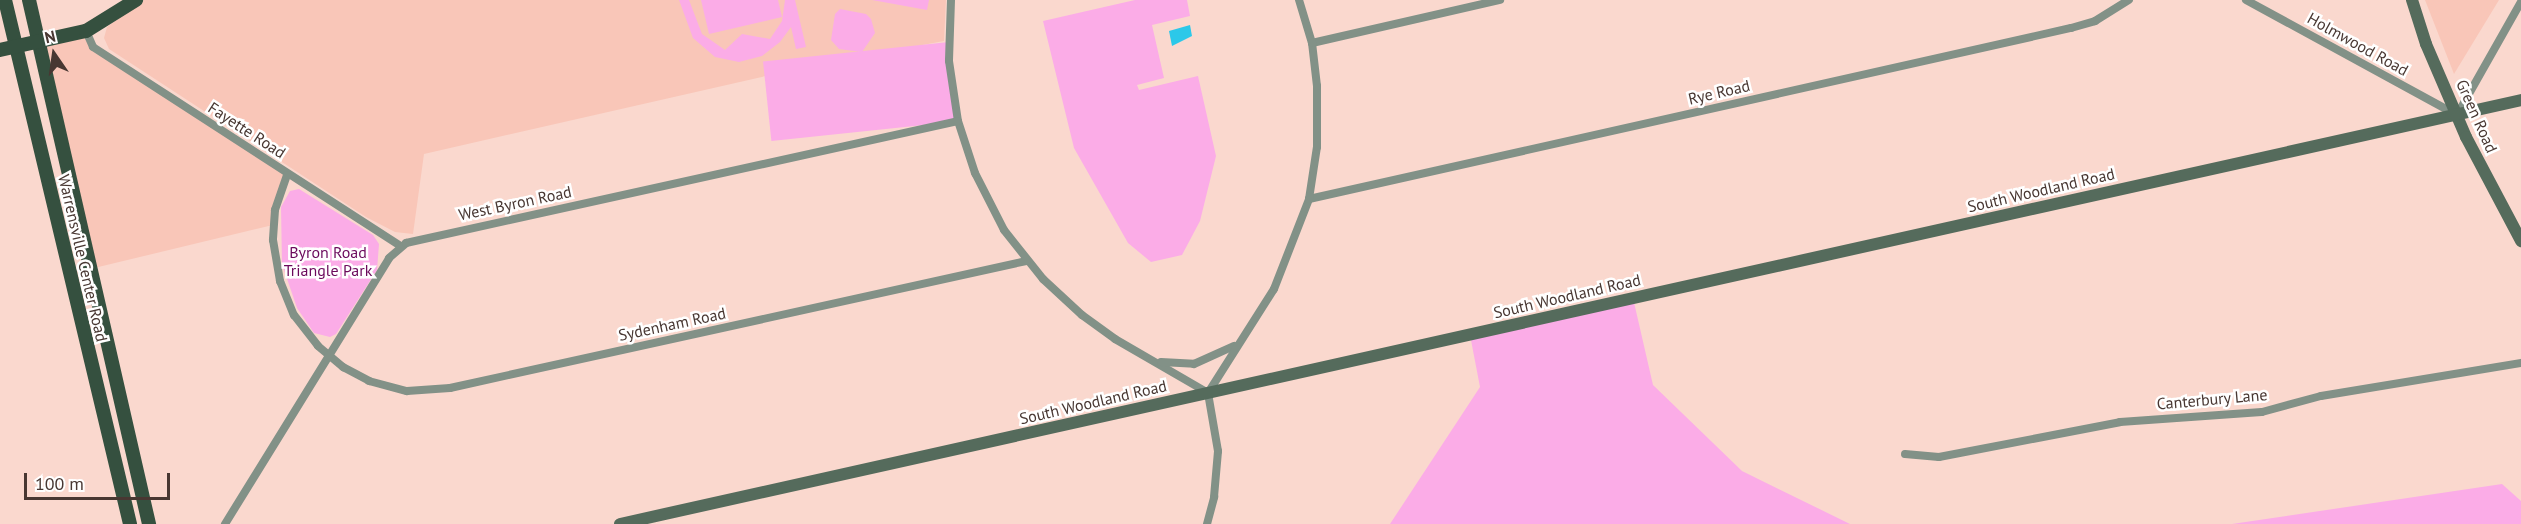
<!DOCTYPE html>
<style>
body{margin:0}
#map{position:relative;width:2521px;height:524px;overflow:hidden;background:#fad8ce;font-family:"PT Sans",sans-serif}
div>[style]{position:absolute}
.built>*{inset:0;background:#f9c6b8}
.green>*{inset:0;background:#fbace7;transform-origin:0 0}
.water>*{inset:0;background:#2cc8e9}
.street>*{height:8px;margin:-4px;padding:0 4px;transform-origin:4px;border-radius:4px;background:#829187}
.secondary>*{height:12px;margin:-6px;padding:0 6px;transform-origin:6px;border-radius:6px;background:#556b5c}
.primary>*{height:14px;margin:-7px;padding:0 7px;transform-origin:7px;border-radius:7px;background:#35503f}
span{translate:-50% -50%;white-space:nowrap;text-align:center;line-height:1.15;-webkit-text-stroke:5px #fff;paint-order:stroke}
.street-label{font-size:16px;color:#483732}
.park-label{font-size:16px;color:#6b0a5c}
.north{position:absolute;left:24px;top:24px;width:60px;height:60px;-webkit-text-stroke:4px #fff;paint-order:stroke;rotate:347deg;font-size:16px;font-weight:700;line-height:24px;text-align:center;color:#483732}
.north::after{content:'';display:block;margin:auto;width:21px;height:27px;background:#483732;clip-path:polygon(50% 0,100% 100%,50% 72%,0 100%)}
.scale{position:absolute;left:24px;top:473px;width:146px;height:27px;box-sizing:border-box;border:3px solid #483732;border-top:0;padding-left:8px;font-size:18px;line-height:21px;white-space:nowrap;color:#483732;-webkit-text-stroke:4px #fff;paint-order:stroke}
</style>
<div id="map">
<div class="built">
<i style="clip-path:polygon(144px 0,946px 0,944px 41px,814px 65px,424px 154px,413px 234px,395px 232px,366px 217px,109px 49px,104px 38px,107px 27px)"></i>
<i style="clip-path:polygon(2425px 0,2499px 0,2454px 74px)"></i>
<i style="clip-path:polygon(78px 33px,287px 175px,273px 225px,90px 269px,38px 42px)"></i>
</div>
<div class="green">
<i style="clip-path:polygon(679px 0,689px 0,702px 34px,725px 50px,742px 34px,770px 39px,782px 21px,785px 0,795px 0,806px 47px,796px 49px,791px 27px,780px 42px,762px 56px,739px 62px,715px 57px,693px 38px)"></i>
<i style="clip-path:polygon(701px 0,778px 0,782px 17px,709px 34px)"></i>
<i style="clip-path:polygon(872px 0,929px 0,927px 10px)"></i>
<i style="clip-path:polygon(1135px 0,1187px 0,1190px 16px,1152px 25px,1164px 78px,1137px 85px,1139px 90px,1198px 76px,1216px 156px,1200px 221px,1182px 255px,1151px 262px,1128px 243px,1074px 148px,1043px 21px)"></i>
<i style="clip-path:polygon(840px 9px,866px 14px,871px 19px,875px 33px,862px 52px,839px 49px,831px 40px,835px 14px)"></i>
<i style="left:949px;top:42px;width:80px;height:187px;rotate:84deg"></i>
<i style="clip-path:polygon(299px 189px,373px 235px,379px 244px,377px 270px,336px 334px,330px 337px,314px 333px,297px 308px,282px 264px,281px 207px,290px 191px)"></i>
<i style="clip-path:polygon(1633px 298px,1653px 385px,1742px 471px,1850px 524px,1390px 524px,1480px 387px,1470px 335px)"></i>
<i style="clip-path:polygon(2502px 484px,2521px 501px,2521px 524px,2232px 524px)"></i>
</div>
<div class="water">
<i style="clip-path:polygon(1190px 25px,1192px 36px,1172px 46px,1169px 31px)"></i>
</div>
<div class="street">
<i style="left:951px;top:0;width:61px;rotate:91.9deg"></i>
<i style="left:949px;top:61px;width:61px;rotate:81.5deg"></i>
<i style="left:958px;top:121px;width:55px;rotate:71.9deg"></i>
<i style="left:975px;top:173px;width:64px;rotate:63deg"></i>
<i style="left:1004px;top:230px;width:63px;rotate:51.5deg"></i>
<i style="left:1043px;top:279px;width:53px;rotate:42.7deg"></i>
<i style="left:1082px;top:315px;width:41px;rotate:36deg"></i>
<i style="left:1115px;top:339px;width:108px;rotate:30.1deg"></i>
<i style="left:2246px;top:0;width:240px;rotate:28.6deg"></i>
<i style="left:2457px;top:115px;width:130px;rotate:-60.5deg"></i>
<i style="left:86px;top:31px;width:17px;rotate:66deg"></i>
<i style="left:93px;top:47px;width:367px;rotate:32.9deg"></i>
<i style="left:1312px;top:43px;width:193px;rotate:-12.9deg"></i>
<i style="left:287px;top:175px;width:37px;rotate:109deg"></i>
<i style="left:275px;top:210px;width:30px;rotate:94deg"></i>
<i style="left:273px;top:240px;width:42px;rotate:80.3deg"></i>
<i style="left:280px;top:281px;width:37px;rotate:68deg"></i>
<i style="left:294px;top:315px;width:39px;rotate:52deg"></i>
<i style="left:318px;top:346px;width:33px;rotate:40deg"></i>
<i style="left:343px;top:367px;width:30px;rotate:28deg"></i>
<i style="left:369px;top:381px;width:39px;rotate:15deg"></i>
<i style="left:407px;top:391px;width:43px;rotate:-4deg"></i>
<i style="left:450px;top:388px;width:590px;rotate:-12.43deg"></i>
<i style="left:1309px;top:199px;width:781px;rotate:-12.65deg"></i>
<i style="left:2071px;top:28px;width:25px;rotate:-16deg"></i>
<i style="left:2095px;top:21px;width:40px;rotate:-32deg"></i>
<i style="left:1161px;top:362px;width:33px;rotate:3deg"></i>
<i style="left:1194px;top:364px;width:44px;rotate:-24.2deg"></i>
<i style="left:1208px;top:393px;width:123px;rotate:-57.6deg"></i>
<i style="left:1274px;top:289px;width:97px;rotate:-68.7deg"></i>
<i style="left:1309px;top:199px;width:53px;rotate:-81.3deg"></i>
<i style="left:1317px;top:147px;width:61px;rotate:-90deg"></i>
<i style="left:1317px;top:86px;width:43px;rotate:-96.6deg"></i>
<i style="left:1312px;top:43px;width:45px;rotate:-106.8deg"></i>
<i style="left:1905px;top:454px;width:34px;rotate:5deg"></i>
<i style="left:1939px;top:457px;width:184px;rotate:-10.9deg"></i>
<i style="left:2120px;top:422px;width:142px;rotate:-4deg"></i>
<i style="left:2262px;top:412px;width:61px;rotate:-15.2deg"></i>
<i style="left:2321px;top:396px;width:203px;rotate:-9.4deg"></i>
<i style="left:225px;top:524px;width:312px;rotate:-58.3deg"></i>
<i style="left:389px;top:258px;width:23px;rotate:-41deg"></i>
<i style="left:406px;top:243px;width:565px;rotate:-12.46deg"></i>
<i style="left:1207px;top:524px;width:28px;rotate:-75deg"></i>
<i style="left:1214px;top:497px;width:46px;rotate:-85deg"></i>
<i style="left:1218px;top:451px;width:59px;rotate:-99.8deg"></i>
</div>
<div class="secondary">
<i style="left:2412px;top:0;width:46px;rotate:72.3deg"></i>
<i style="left:2426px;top:44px;width:101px;rotate:66.7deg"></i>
<i style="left:2466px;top:137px;width:118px;rotate:62.1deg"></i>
<i style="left:620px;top:524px;width:1948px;rotate:-12.57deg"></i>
</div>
<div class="primary">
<i style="left:5px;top:0;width:539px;rotate:76.58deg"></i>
<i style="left:29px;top:0;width:538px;rotate:77.1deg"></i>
<i style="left:0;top:50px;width:88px;rotate:-12.5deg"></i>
<i style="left:86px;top:31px;width:59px;rotate:-31.8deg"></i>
</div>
<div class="street-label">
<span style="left:2358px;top:44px;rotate:29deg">Holmwood Road</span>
<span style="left:1719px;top:92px;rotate:-13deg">Rye Road</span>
<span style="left:2477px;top:116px;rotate:66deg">Green Road</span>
<span style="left:247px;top:130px;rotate:33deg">Fayette Road</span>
<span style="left:2041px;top:190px;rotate:-13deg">South Woodland Road</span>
<span style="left:515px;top:203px;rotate:-12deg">West Byron Road</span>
<span style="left:83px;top:258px;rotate:77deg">Warrensville Center Road</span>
<span style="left:1567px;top:296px;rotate:-13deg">South Woodland Road</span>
<span style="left:672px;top:324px;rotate:-12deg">Sydenham Road</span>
<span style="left:2212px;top:399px;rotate:-5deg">Canterbury Lane</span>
<span style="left:1093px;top:402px;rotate:-13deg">South Woodland Road</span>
</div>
<div class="park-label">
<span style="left:328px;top:261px">Byron Road<br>Triangle Park</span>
</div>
<div class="north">N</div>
<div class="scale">100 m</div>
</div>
